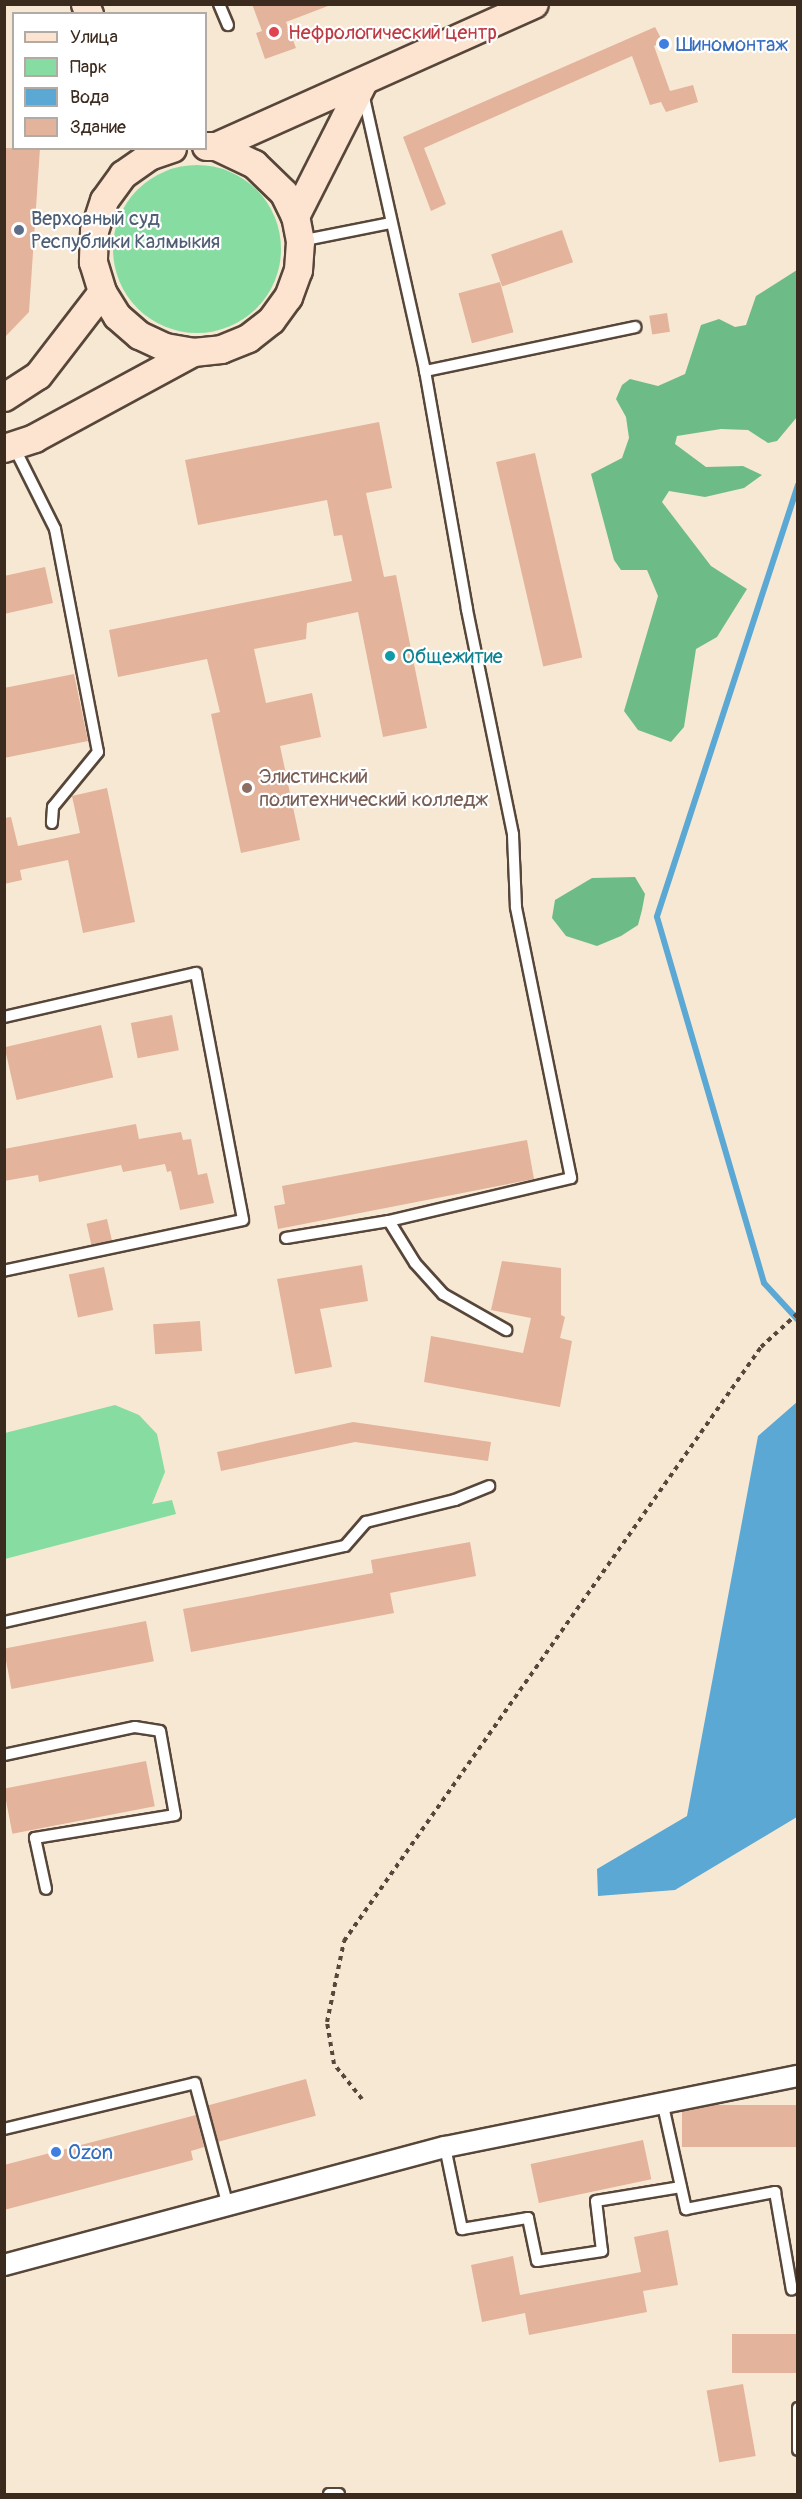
<!DOCTYPE html>
<meta charset="utf-8">
<style>
body{margin:0}
#map{position:relative;width:802px;height:2499px;overflow:hidden;background:#f7e8d4;font-family:Pangolin,sans-serif}
div>[style]{position:absolute}
.green>*{inset:0;background:#87dda1}
.round{border-radius:50%}
.forest>*{inset:0;background:#6dbc87}
.water>*{inset:0;background:#5ba8d4}
.stream>*{height:6px;margin:-3px;padding:0 3px;transform-origin:3px;border-radius:3px;background:#5ba8d4}
.building>*{inset:0;background:#e4b39b;transform-origin:0 0}
.path>*{height:4px;margin-top:-2px;transform-origin:0;background:repeating-linear-gradient(90deg,#574639 0 4.5px,transparent 0 9px)}
.roads{filter:drop-shadow(2px 0 #574639) drop-shadow(-2px 0 #574639) drop-shadow(0 2px #574639) drop-shadow(0 -2px #574639)}
.service>*{height:10px;margin:-5px;padding:0 5px;transform-origin:5px;border-radius:5px;background:#fff}
.minor>*{height:20px;margin:-10px;padding:0 10px;transform-origin:10px;border-radius:10px;background:#fff}
.secondary>*{height:27px;margin:-13.5px;padding:0 13.5px;transform-origin:13.5px;border-radius:13.5px;background:#fde4d1}
.dots>*{width:16px;height:16px;translate:-50% -50%;box-sizing:border-box;border:3px solid #fff;border-radius:50%}
span{translate:-50% -50%;white-space:nowrap;text-align:center;line-height:1.15;-webkit-text-stroke:4.5px #fff;paint-order:stroke}
.health-label{font-size:20px;color:#be3a42}
.left{translate:0 -50%;text-align:left}
.shop-label{font-size:20px;color:#366cbe}
.service-label{font-size:20px;color:#4e5e75}
.culture-label{font-size:20px;color:#0d838f}
.education-label{font-size:20px;color:#785e54}
.frame{position:absolute;inset:0;border:6px solid #3b2a1e;pointer-events:none}
.legend{position:absolute;left:12px;top:12px;width:195px;height:138px;box-sizing:border-box;background:#fff;border:2px solid #b1aaa5;margin:0;padding:8px 10px;list-style:none;font-size:18px;color:#3b2a1e}
.legend li{display:flex;align-items:center;gap:12px;height:30px}
.legend b{width:30px;border:2px solid #b1aaa5}
</style>
<div id="map">
<div class="green">
<i class="round" style="left:113px;top:165px;width:168px;height:168px"></i>
<i style="clip-path:polygon(115px 1405px,139px 1415px,157px 1434px,165px 1472px,152px 1504px,172px 1500px,176px 1514px,5px 1559px,5px 1433px)"></i>
</div>
<div class="forest">
<i style="clip-path:polygon(797px 270px,797px 417px,777px 441px,768px 443px,748px 430px,721px 429px,677px 436px,675px 444px,706px 467px,743px 466px,762px 475px,744px 488px,705px 497px,669px 491px,662px 502px,711px 566px,747px 589px,717px 637px,696px 649px,684px 727px,671px 742px,638px 730px,624px 711px,658px 596px,647px 570px,621px 570px,614px 560px,591px 474px,622px 458px,629px 438px,626px 417px,616px 399px,622px 385px,630px 379px,658px 386px,685px 374px,701px 325px,719px 319px,735px 327px,746px 325px,756px 296px)"></i>
<i style="clip-path:polygon(635px 877px,645px 894px,642px 910px,638px 925px,621px 936px,597px 946px,566px 936px,552px 918px,555px 900px,592px 878px)"></i>
</div>
<div class="water">
<i style="clip-path:polygon(797px 1402px,797px 1817px,675px 1890px,598px 1896px,597px 1869px,687px 1816px,758px 1436px)"></i>
</div>
<div class="stream">
<i style="left:798px;top:485px;width:454px;rotate:108.1deg"></i>
<i style="left:657px;top:917px;width:381px;rotate:73.7deg"></i>
<i style="left:764px;top:1283px;width:50px;rotate:47.4deg"></i>
</div>
<div class="building">
<i style="clip-path:polygon(252px 4px,328px 4px,328px 6px,286px 22px,296px 48px,265px 59px,256px 33px,262px 31px)"></i>
<i style="clip-path:polygon(655px 27px,663px 42px,654px 46px,670px 91px,693px 85px,698px 102px,666px 112px,661px 102px,650px 105px,632px 56px,424px 148px,446px 204px,431px 211px,403px 137px)"></i>
<i style="clip-path:polygon(4px 148px,40px 148px,29px 312px,4px 338px)"></i>
<i style="left:562px;top:230px;width:34px;height:75px;rotate:71deg"></i>
<i style="left:500px;top:282px;width:52px;height:43px;rotate:75deg"></i>
<i style="left:667px;top:313px;width:19px;height:18px;rotate:81deg"></i>
<i style="clip-path:polygon(379px 422px,392px 488px,366px 493px,384px 577px,396px 575px,427px 728px,383px 737px,358px 612px,307px 623px,306px 639px,254px 649px,266px 703px,312px 693px,321px 737px,280px 746px,300px 840px,241px 853px,211px 714px,220px 712px,207px 659px,118px 677px,109px 630px,352px 581px,342px 535px,334px 536px,327px 500px,198px 525px,185px 460px)"></i>
<i style="left:535px;top:453px;width:210px;height:40px;rotate:77deg"></i>
<i style="clip-path:polygon(45px 567px,53px 603px,4px 614px,4px 576px)"></i>
<i style="clip-path:polygon(74px 674px,88px 741px,4px 758px,4px 688px)"></i>
<i style="clip-path:polygon(107px 788px,135px 922px,83px 933px,68px 860px,20px 870px,22px 880px,4px 884px,4px 818px,11px 817px,18px 846px,80px 833px,72px 796px)"></i>
<i style="left:172px;top:1015px;width:36px;height:42px;rotate:79deg"></i>
<i style="left:101px;top:1025px;width:54px;height:99px;rotate:77deg"></i>
<i style="clip-path:polygon(136px 1124px,139px 1139px,181px 1132px,183px 1140px,191px 1139px,198px 1175px,207px 1173px,214px 1203px,180px 1210px,171px 1171px,167px 1172px,165px 1164px,123px 1172px,121px 1165px,39px 1182px,38px 1175px,4px 1181px,4px 1149px)"></i>
<i style="clip-path:polygon(527px 1140px,534px 1179px,278px 1229px,274px 1206px,285px 1204px,282px 1186px)"></i>
<i style="left:107px;top:1219px;width:22px;height:21px;rotate:77deg"></i>
<i style="clip-path:polygon(502px 1261px,561px 1268px,561px 1315px,565px 1317px,560px 1338px,572px 1341px,560px 1407px,424px 1382px,431px 1336px,523px 1353px,531px 1318px,491px 1310px)"></i>
<i style="clip-path:polygon(362px 1265px,368px 1301px,320px 1309px,332px 1367px,295px 1374px,277px 1279px)"></i>
<i style="left:104px;top:1267px;width:44px;height:36px;rotate:78deg"></i>
<i style="left:200px;top:1321px;width:30px;height:47px;rotate:86deg"></i>
<i style="clip-path:polygon(353px 1422px,491px 1442px,488px 1461px,355px 1442px,221px 1471px,217px 1452px)"></i>
<i style="clip-path:polygon(470px 1542px,476px 1576px,390px 1593px,394px 1613px,191px 1652px,183px 1609px,373px 1573px,371px 1560px)"></i>
<i style="left:146px;top:1621px;width:41px;height:145px;rotate:79deg"></i>
<i style="left:146px;top:1761px;width:46px;height:145px;rotate:79deg"></i>
<i style="left:306px;top:2079px;width:38px;height:101px;rotate:75deg"></i>
<i style="left:798px;top:2105px;width:42px;height:116px;rotate:90deg"></i>
<i style="clip-path:polygon(196px 2115px,204px 2147px,191px 2151px,193px 2160px,4px 2210px,4px 2165px)"></i>
<i style="left:643px;top:2140px;width:40px;height:115px;rotate:78deg"></i>
<i style="clip-path:polygon(668px 2230px,678px 2285px,643px 2291px,647px 2312px,529px 2335px,525px 2313px,482px 2322px,471px 2265px,513px 2256px,520px 2295px,641px 2272px,634px 2237px)"></i>
<i style="left:798px;top:2334px;width:39px;height:66px;rotate:90deg"></i>
<i style="left:743px;top:2384px;width:73px;height:37px;rotate:80deg"></i>
</div>
<div class="path">
<i style="left:362px;top:2099px;width:45px;rotate:-128.7deg"></i>
<i style="left:334px;top:2064px;width:43px;rotate:-99.5deg"></i>
<i style="left:327px;top:2022px;width:83px;rotate:-78.1deg"></i>
<i style="left:344px;top:1941px;width:726px;rotate:-54.93deg"></i>
<i style="left:761px;top:1347px;width:50px;rotate:-42.6deg"></i>
</div>
<div class="roads">
<div class="service">
<i style="left:219px;top:4px;width:23px;rotate:67deg"></i>
<i style="left:363px;top:93px;width:285px;rotate:77.4deg"></i>
<i style="left:425px;top:371px;width:215px;rotate:-11.8deg"></i>
<i style="left:300px;top:241px;width:93px;rotate:-11.2deg"></i>
<i style="left:13px;top:445px;width:94px;rotate:63.4deg"></i>
<i style="left:55px;top:529px;width:227px;rotate:79.1deg"></i>
<i style="left:98px;top:752px;width:71px;rotate:129.3deg"></i>
<i style="left:53px;top:807px;width:16px;rotate:94deg"></i>
<i style="left:4px;top:1017px;width:197px;rotate:-12.9deg"></i>
<i style="left:196px;top:973px;width:251px;rotate:79.2deg"></i>
<i style="left:243px;top:1220px;width:244px;rotate:168deg"></i>
<i style="left:389px;top:1221px;width:49px;rotate:58.2deg"></i>
<i style="left:415px;top:1263px;width:42px;rotate:47.9deg"></i>
<i style="left:443px;top:1294px;width:73px;rotate:29.7deg"></i>
<i style="left:286px;top:1238px;width:104px;rotate:-9.4deg"></i>
<i style="left:389px;top:1221px;width:187px;rotate:-13.3deg"></i>
<i style="left:571px;top:1178px;width:277px;rotate:-101.5deg"></i>
<i style="left:516px;top:907px;width:73px;rotate:-92.4deg"></i>
<i style="left:513px;top:834px;width:230px;rotate:-101.6deg"></i>
<i style="left:467px;top:609px;width:242px;rotate:-100deg"></i>
<i style="left:4px;top:1622px;width:349px;rotate:-12.6deg"></i>
<i style="left:345px;top:1546px;width:32px;rotate:-49deg"></i>
<i style="left:366px;top:1522px;width:92px;rotate:-13.9deg"></i>
<i style="left:455px;top:1500px;width:37px;rotate:-22deg"></i>
<i style="left:4px;top:1755px;width:134px;rotate:-12.1deg"></i>
<i style="left:135px;top:1727px;width:25px;rotate:9deg"></i>
<i style="left:160px;top:1731px;width:85px;rotate:79.9deg"></i>
<i style="left:175px;top:1815px;width:142px;rotate:170.7deg"></i>
<i style="left:35px;top:1838px;width:52px;rotate:77.8deg"></i>
<i style="left:662px;top:2101px;width:111px;rotate:77.5deg"></i>
<i style="left:686px;top:2209px;width:91px;rotate:-10.8deg"></i>
<i style="left:775px;top:2192px;width:99px;rotate:80.2deg"></i>
<i style="left:4px;top:2129px;width:196px;rotate:-13.5deg"></i>
<i style="left:195px;top:2083px;width:127px;rotate:75deg"></i>
<i style="left:445px;top:2147px;width:84px;rotate:78.3deg"></i>
<i style="left:462px;top:2229px;width:67px;rotate:-9.5deg"></i>
<i style="left:528px;top:2218px;width:44px;rotate:78.2deg"></i>
<i style="left:537px;top:2261px;width:66px;rotate:-8.7deg"></i>
<i style="left:602px;top:2251px;width:50px;rotate:-96.8deg"></i>
<i style="left:596px;top:2201px;width:86px;rotate:-9.4deg"></i>
<i style="left:798px;top:2408px;width:42px;rotate:90deg"></i>
<i style="left:329px;top:2494px;width:10px"></i>
</div>
<div class="minor">
<i style="left:4px;top:2265px;width:457px;rotate:-15deg"></i>
<i style="left:445px;top:2147px;width:360px;rotate:-11.4deg"></i>
</div>
<div class="secondary">
<i style="left:85px;top:4px;width:11px;rotate:68deg"></i>
<i style="left:216px;top:146px;width:348px;rotate:-24.1deg"></i>
<i style="left:172px;top:148px;width:24px;rotate:161deg"></i>
<i style="left:149px;top:156px;width:32px;rotate:145deg"></i>
<i style="left:123px;top:174px;width:32px;rotate:126deg"></i>
<i style="left:104px;top:200px;width:32px;rotate:108deg"></i>
<i style="left:94px;top:230px;width:32px;rotate:92deg"></i>
<i style="left:93px;top:262px;width:31px;rotate:73deg"></i>
<i style="left:102px;top:292px;width:28px;rotate:58deg"></i>
<i style="left:117px;top:316px;width:29px;rotate:41deg"></i>
<i style="left:139px;top:335px;width:29px;rotate:25deg"></i>
<i style="left:165px;top:347px;width:28px;rotate:10deg"></i>
<i style="left:193px;top:352px;width:28px;rotate:-6deg"></i>
<i style="left:221px;top:349px;width:29px;rotate:-22deg"></i>
<i style="left:248px;top:338px;width:29px;rotate:-38deg"></i>
<i style="left:271px;top:320px;width:29px;rotate:-54deg"></i>
<i style="left:288px;top:297px;width:29px;rotate:-70deg"></i>
<i style="left:298px;top:270px;width:29px;rotate:-86deg"></i>
<i style="left:300px;top:241px;width:25px;rotate:-101deg"></i>
<i style="left:295px;top:216px;width:25px;rotate:-116deg"></i>
<i style="left:284px;top:193px;width:42px;rotate:-136deg"></i>
<i style="left:254px;top:164px;width:42px;rotate:-154.7deg"></i>
<i style="left:216px;top:146px;width:10px;rotate:180deg"></i>
<i style="left:295px;top:216px;width:148px;rotate:-63.1deg"></i>
<i style="left:4px;top:397px;width:40px;rotate:-32.9deg"></i>
<i style="left:38px;top:375px;width:105px;rotate:-52.4deg"></i>
<i style="left:4px;top:448px;width:32px;rotate:-18deg"></i>
<i style="left:34px;top:438px;width:181px;rotate:-28.4deg"></i>
</div>
</div>
<div class="dots">
<i style="left:274px;top:32px;background:#e0444e"></i>
<i style="left:664px;top:44px;background:#3f7fe0"></i>
<i style="left:19px;top:230px;background:#5c6f8a"></i>
<i style="left:390px;top:656px;background:#0f9aa8"></i>
<i style="left:247px;top:788px;background:#8d6e63"></i>
<i style="left:56px;top:2152px;background:#3f7fe0"></i>
</div>
<div class="health-label">
<span class="left" style="left:288px;top:32px">Нефрологический центр</span>
</div>
<div class="shop-label">
<span class="left" style="left:676px;top:44px">Шиномонтаж</span>
<span class="left" style="left:68px;top:2152px">Ozon</span>
</div>
<div class="service-label">
<span class="left" style="left:31px;top:230px">Верховный суд<br>Республики Калмыкия</span>
</div>
<div class="culture-label">
<span class="left" style="left:402px;top:656px">Общежитие</span>
</div>
<div class="education-label">
<span class="left" style="left:259px;top:788px">Элистинский<br>политехнический колледж</span>
</div>
<div class="frame"></div>
<ul class="legend">
<li><b style="height:8px;background:#fde4d1"></b>Улица</li>
<li><b style="height:16px;background:#87dda1"></b>Парк</li>
<li><b style="height:16px;background:#5ba8d4"></b>Вода</li>
<li><b style="height:16px;background:#e4b39b"></b>Здание</li>
</ul>
</div>
